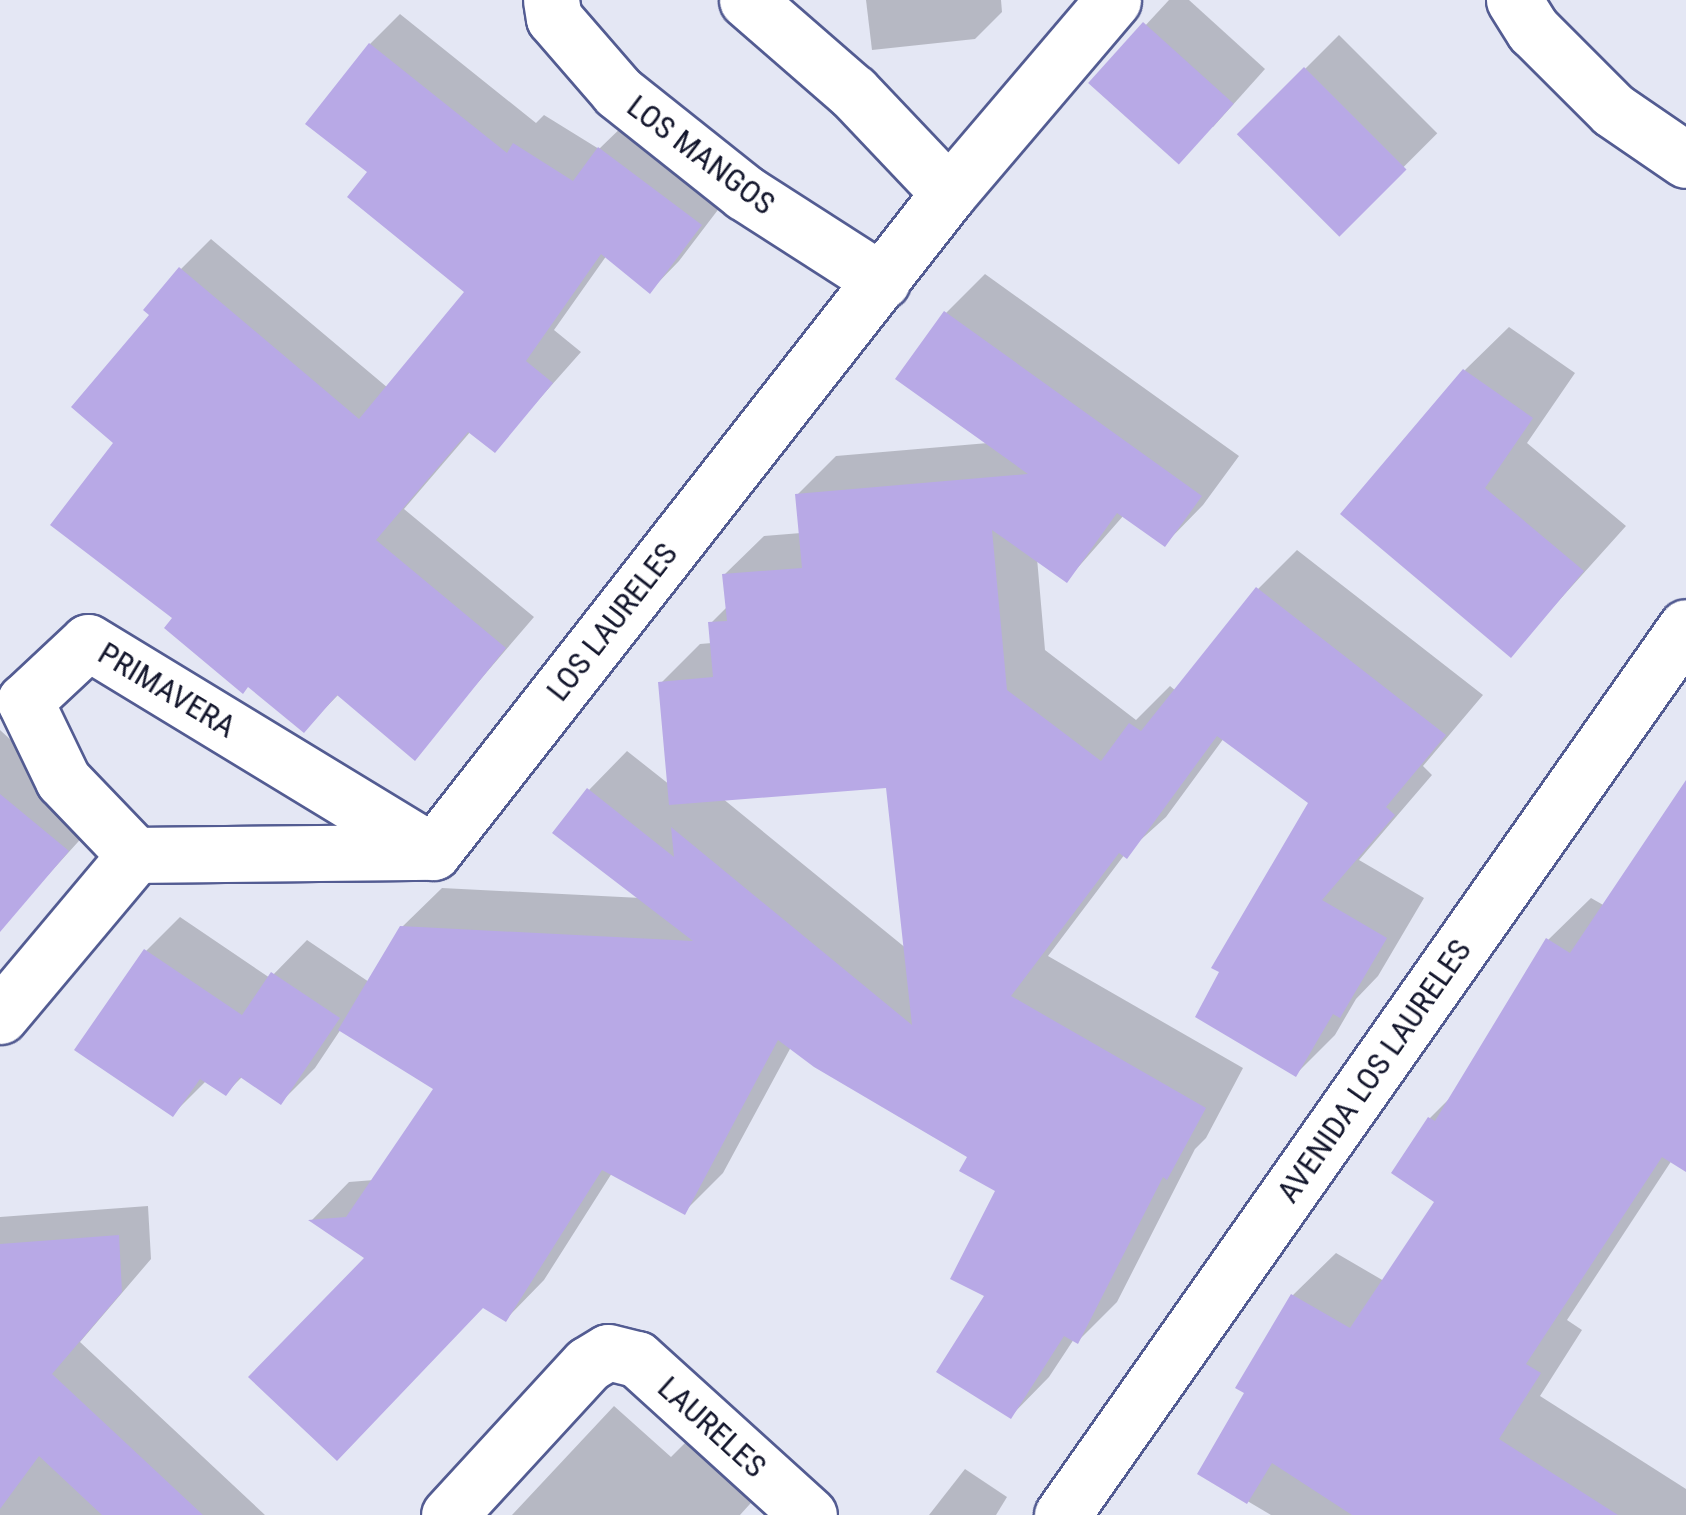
<!DOCTYPE html>
<style>
body{margin:0}
#map{position:relative;width:1686px;height:1515px;overflow:hidden;background:#e4e7f4;font-family:"Roboto Condensed",sans-serif}
div>[style]{position:absolute}
.shadow>*{inset:0;background:#0003;transform-origin:0 0}
.building>*{inset:0;background:#b8a9e6;transform-origin:0 0}
.roads{filter:drop-shadow(2px 0 #535c92) drop-shadow(-2px 0 #535c92) drop-shadow(0 2px #535c92) drop-shadow(0 -2px #535c92)}
.street>*{height:55px;margin:-27.5px;padding:0 27.5px;transform-origin:27.5px;border-radius:27.5px;background:#fff}
span{translate:-50% -50%;white-space:nowrap;text-align:center;line-height:1.15;-webkit-text-stroke:9px #fff;paint-order:stroke}
.street-label{font-size:32px;color:#14172d}
</style>
<div id="map">
<div class="shadow">
<i style="clip-path:polygon(866px 0,1001px 0,1002px 12px,975px 39px,872px 50px)"></i>
<i style="clip-path:polygon(1169px 0,1189px 0,1265px 69px,1213px 127px,1092px 83px)"></i>
<i style="clip-path:polygon(400px 14px,536px 123px,544px 115px,599px 149px,630px 119px,730px 194px,679px 261px,650px 291px,607px 255px,554px 330px,581px 352px,494px 450px,471px 431px,404px 509px,534px 617px,414px 757px,339px 694px,304px 730px,175px 618px,117px 442px,153px 315px,181px 269px,211px 239px,388px 388px,468px 291px,370px 172px,308px 123px,370px 44px)"></i>
<i style="left:1339px;top:35px;width:139px;height:141px;rotate:45deg"></i>
<i style="clip-path:polygon(evenodd,985px 274px,1239px 456px,1203px 505px,1165px 544px,1124px 515px,1067px 580px,1037px 558px,1045px 650px,1136px 720px,1170px 686px,1176px 691px,1258px 589px,1297px 550px,1483px 695px,1423px 766px,1432px 775px,1359px 860px,1424px 898px,1378px 976px,1356px 999px,1335px 1035px,1296px 1074px,1311px 802px,1224px 738px,1166px 817px,1125px 854px,1048px 956px,1243px 1068px,1206px 1138px,1195px 1149px,1117px 1302px,1078px 1341px,1074px 1339px,1049px 1377px,1011px 1416px,988px 1295px,998px 1190px,971px 1156px,791px 1047px,723px 1173px,684px 1212px,612px 1173px,544px 1280px,506px 1319px,484px 1305px,368px 1257px,312px 1220px,349px 1182px,374px 1180px,437px 1088px,341px 1029px,315px 1068px,281px 1102px,243px 1076px,226px 1093px,207px 1080px,173px 1114px,146px 951px,180px 917px,270px 978px,307px 940px,369px 982px,402px 927px,442px 888px,641px 898px,589px 790px,627px 751px,670px 785px,661px 683px,700px 644px,712px 643px,711px 623px,728px 606px,725px 574px,764px 536px,801px 533px,797px 495px,836px 456px,988px 443px,946px 313px,985px 274px,888px 785px,907px 949px,722px 798px,888px 785px)"></i>
<i style="clip-path:polygon(1509px 327px,1575px 373px,1527px 443px,1626px 526px,1511px 654px,1465px 370px)"></i>
<i style="clip-path:polygon(0 730px,38px 765px,107px 810px,9px 918px,0 910px)"></i>
<i style="clip-path:polygon(1686px 784px,1686px 1169px,1672px 1160px,1567px 1320px,1582px 1330px,1540px 1396px,1686px 1489px,1686px 1515px,1271px 1515px,1200px 1473px,1247px 1392px,1239px 1387px,1293px 1295px,1336px 1253px,1384px 1281px,1438px 1201px,1430px 1118px,1455px 1093px,1548px 940px,1591px 898px,1605px 906px)"></i>
<i style="clip-path:polygon(148px 1206px,151px 1259px,80px 1342px,265px 1515px,0 1515px,0 1217px)"></i>
<i style="clip-path:polygon(614px 1406px,671px 1457px,712px 1416px,777px 1474px,740px 1515px,512px 1515px)"></i>
<i style="clip-path:polygon(965px 1469px,1007px 1497px,996px 1515px,929px 1515px)"></i>
</div>
<div class="building">
<i style="left:1143px;top:22px;width:122px;height:82px;rotate:42deg"></i>
<i style="clip-path:polygon(369px 43px,507px 153px,513px 143px,573px 181px,598px 147px,702px 225px,650px 294px,601px 254px,526px 361px,553px 383px,495px 453px,468px 432px,376px 540px,506px 648px,415px 761px,337px 695px,304px 733px,248px 687px,243px 694px,164px 628px,172px 618px,50px 525px,113px 443px,71px 407px,149px 315px,143px 310px,179px 267px,359px 419px,464px 292px,347px 197px,367px 172px,305px 124px)"></i>
<i style="left:1304px;top:67px;width:145px;height:95px;rotate:45deg"></i>
<i style="clip-path:polygon(944px 311px,1202px 496px,1165px 547px,1117px 513px,1067px 583px,992px 530px,1007px 690px,1101px 761px,1129px 723px,1141px 731px,1256px 587px,1446px 735px,1386px 807px,1395px 815px,1322px 900px,1387px 938px,1340px 1018px,1333px 1014px,1296px 1077px,1195px 1017px,1219px 972px,1211px 968px,1308px 803px,1217px 736px,1127px 859px,1119px 853px,1011px 996px,1206px 1108px,1167px 1180px,1163px 1177px,1078px 1344px,1064px 1336px,1011px 1419px,936px 1372px,984px 1296px,950px 1279px,995px 1191px,959px 1171px,967px 1157px,814px 1067px,778px 1040px,685px 1215px,602px 1170px,506px 1322px,483px 1308px,337px 1461px,248px 1377px,364px 1258px,308px 1220px,346px 1217px,433px 1089px,338px 1030px,400px 926px,693px 941px,552px 833px,587px 788px,674px 857px,671px 827px,912px 1025px,886px 788px,669px 805px,658px 682px,713px 677px,708px 622px,727px 621px,722px 574px,802px 568px,795px 494px,1028px 474px,895px 379px)"></i>
<i style="clip-path:polygon(1463px 369px,1533px 418px,1485px 488px,1584px 571px,1511px 658px,1340px 514px)"></i>
<i style="clip-path:polygon(1686px 780px,1686px 1172px,1662px 1157px,1526px 1364px,1541px 1373px,1499px 1439px,1618px 1515px,1352px 1515px,1272px 1463px,1247px 1504px,1197px 1474px,1244px 1393px,1235px 1388px,1291px 1294px,1350px 1328px,1434px 1202px,1391px 1173px,1428px 1117px,1435px 1121px,1546px 938px,1570px 953px)"></i>
<i style="clip-path:polygon(0 794px,69px 851px,0 932px)"></i>
<i style="clip-path:polygon(144px 949px,242px 1015px,271px 972px,340px 1018px,281px 1105px,240px 1077px,226px 1096px,200px 1079px,173px 1117px,74px 1050px)"></i>
<i style="clip-path:polygon(119px 1235px,122px 1292px,52px 1374px,203px 1515px,102px 1515px,39px 1456px,0 1509px,0 1244px)"></i>
</div>
<div class="roads">
<div class="street">
<i style="left:551px;top:0;width:18px;rotate:81deg"></i>
<i style="left:554px;top:18px;width:98px;rotate:49.1deg"></i>
<i style="left:618px;top:92px;width:162px;rotate:38.5deg"></i>
<i style="left:745px;top:193px;width:163px;rotate:32.7deg"></i>
<i style="left:747px;top:0;width:140px;rotate:41deg"></i>
<i style="left:853px;top:92px;width:139px;rotate:46.5deg"></i>
<i style="left:1514px;top:0;width:36px;rotate:58deg"></i>
<i style="left:1533px;top:30px;width:113px;rotate:45deg"></i>
<i style="left:1613px;top:110px;width:88px;rotate:34.4deg"></i>
<i style="left:433px;top:852px;width:837px;rotate:-51.94deg"></i>
<i style="left:949px;top:193px;width:253px;rotate:-49.6deg"></i>
<i style="left:135px;top:855px;width:104px;rotate:-133.8deg"></i>
<i style="left:63px;top:780px;width:88px;rotate:-115.7deg"></i>
<i style="left:25px;top:701px;width:86px;rotate:-43.1deg"></i>
<i style="left:88px;top:642px;width:404px;rotate:31.3deg"></i>
<i style="left:0;top:1016px;width:210px;rotate:-50deg"></i>
<i style="left:135px;top:855px;width:297px;rotate:-0.6deg"></i>
<i style="left:449px;top:1515px;width:205px;rotate:-47.4deg"></i>
<i style="left:588px;top:1364px;width:23px;rotate:-31deg"></i>
<i style="left:608px;top:1352px;width:30px;rotate:14deg"></i>
<i style="left:637px;top:1359px;width:232px;rotate:42.2deg"></i>
<i style="left:1062px;top:1515px;width:1085px;rotate:-54.9deg"></i>
</div>
</div>
<div class="street-label">
<span style="left:701px;top:155px;rotate:37deg">LOS MANGOS</span>
<span style="left:612px;top:622px;rotate:-52deg">LOS LAURELES</span>
<span style="left:167px;top:690px;rotate:31deg">PRIMAVERA</span>
<span style="left:1374px;top:1071px;rotate:-55deg">AVENIDA LOS LAURELES</span>
<span style="left:712px;top:1427px;rotate:42deg">LAURELES</span>
</div>
</div>
